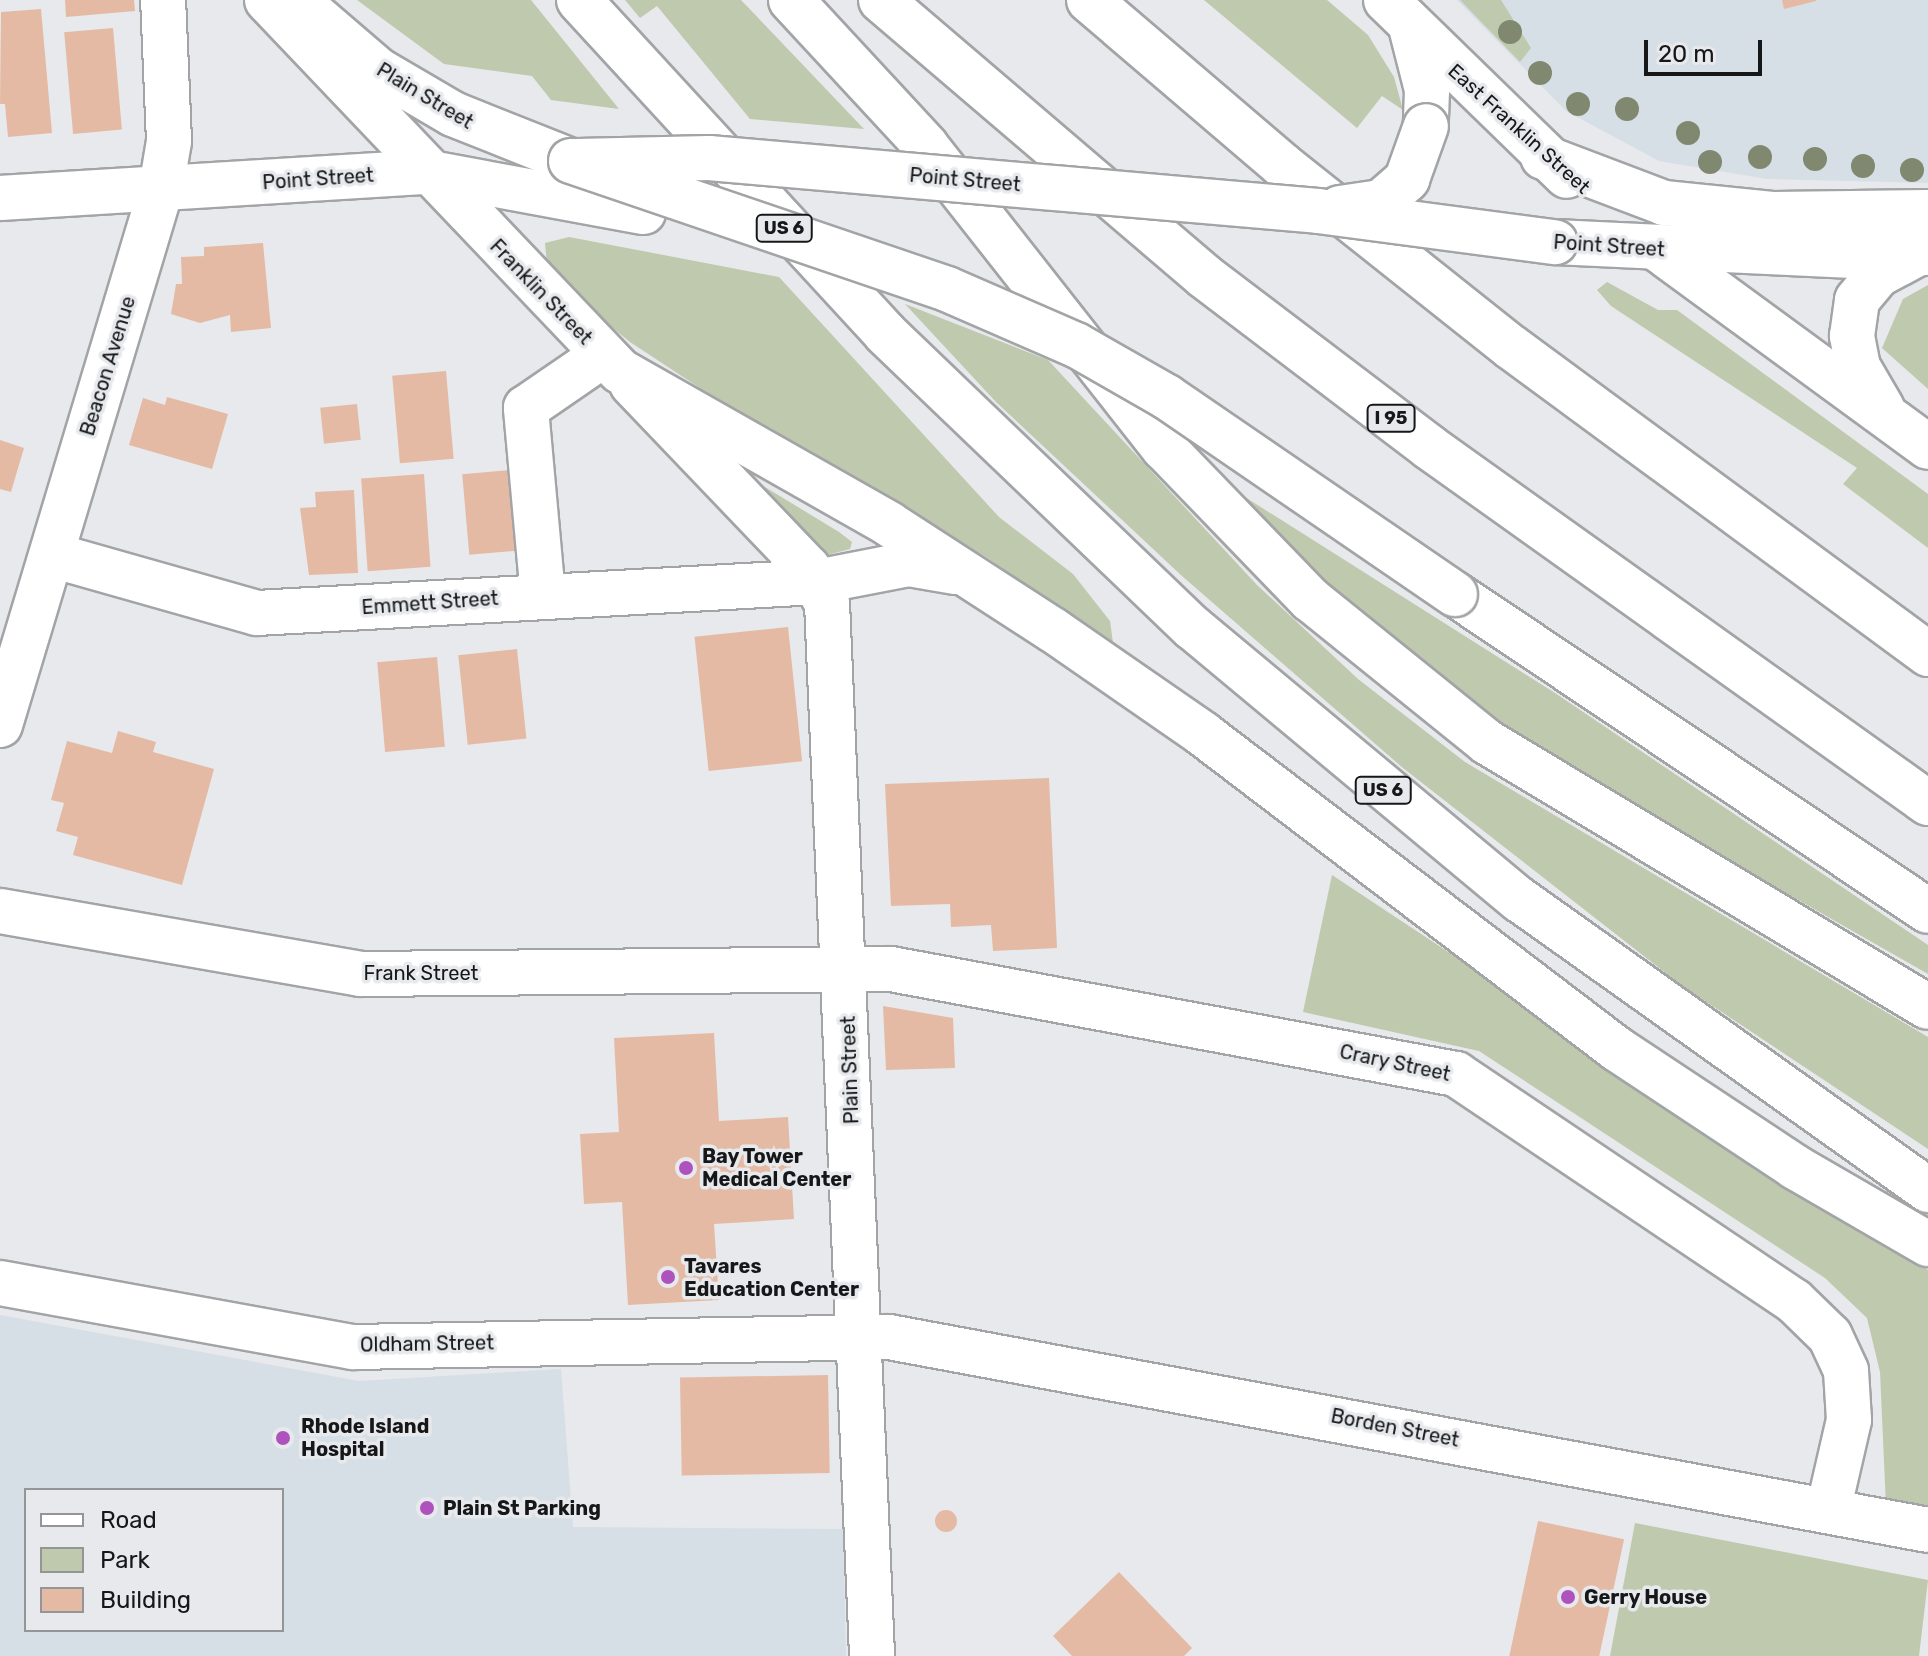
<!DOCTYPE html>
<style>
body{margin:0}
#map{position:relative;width:1928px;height:1656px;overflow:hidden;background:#e7e9ec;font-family:Rubik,sans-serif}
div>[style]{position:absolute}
.built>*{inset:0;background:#d6dee6}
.green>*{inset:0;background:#bfc9ae}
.building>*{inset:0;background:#e4baa4;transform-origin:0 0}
.round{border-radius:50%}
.roads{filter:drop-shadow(2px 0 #a2a4a6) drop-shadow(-2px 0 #a2a4a6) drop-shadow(0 2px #a2a4a6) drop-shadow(0 -2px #a2a4a6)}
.minor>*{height:44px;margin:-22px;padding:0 22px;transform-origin:22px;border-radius:22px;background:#fff}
.major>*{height:44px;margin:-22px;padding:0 22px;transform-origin:22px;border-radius:22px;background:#fff}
.highway>*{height:44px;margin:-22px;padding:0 22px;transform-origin:22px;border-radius:22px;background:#fff}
.bridges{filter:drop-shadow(2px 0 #a2a4a6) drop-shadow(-2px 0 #a2a4a6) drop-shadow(0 2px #a2a4a6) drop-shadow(0 -2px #a2a4a6)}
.major-bridge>*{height:44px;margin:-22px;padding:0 22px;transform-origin:22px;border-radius:22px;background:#fff}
.highway-bridge>*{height:44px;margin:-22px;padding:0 22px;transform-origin:22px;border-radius:22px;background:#fff}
.trees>*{width:24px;height:24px;margin:-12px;border-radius:50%;background:#80886f}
.dots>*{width:22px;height:22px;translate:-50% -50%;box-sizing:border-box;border:4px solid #e7e9ec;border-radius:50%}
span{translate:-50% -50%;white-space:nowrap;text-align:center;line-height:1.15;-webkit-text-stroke:7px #e7e9ec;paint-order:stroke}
.shield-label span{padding:2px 6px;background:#e7e9ec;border:2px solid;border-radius:6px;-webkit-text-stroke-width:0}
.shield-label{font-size:18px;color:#161718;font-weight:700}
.street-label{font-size:20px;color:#161718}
.poi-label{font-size:20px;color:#161718;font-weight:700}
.left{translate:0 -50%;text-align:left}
.legend{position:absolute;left:24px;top:1488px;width:260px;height:144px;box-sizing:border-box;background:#e7e9ec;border:2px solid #939597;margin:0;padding:10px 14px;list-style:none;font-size:24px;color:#161718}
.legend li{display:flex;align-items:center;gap:16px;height:40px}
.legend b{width:40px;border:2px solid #939597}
.scale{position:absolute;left:1644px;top:40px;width:118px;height:36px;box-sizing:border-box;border:4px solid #161718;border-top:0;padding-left:10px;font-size:24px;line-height:28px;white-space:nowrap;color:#161718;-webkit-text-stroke:6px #e7e9ec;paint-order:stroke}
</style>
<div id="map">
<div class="built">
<i style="clip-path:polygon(1457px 0,1928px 0,1928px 183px,1767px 179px,1659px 161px,1566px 111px)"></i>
<i style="clip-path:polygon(evenodd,0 1315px,359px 1381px,561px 1369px,573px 1527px,843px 1529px,846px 1656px,0 1656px,0 1315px,282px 1490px,282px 1630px,26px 1630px,26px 1490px,282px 1490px)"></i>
</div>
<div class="green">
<i style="clip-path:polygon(357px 0,531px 0,619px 109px,551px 100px,532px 76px,444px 64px)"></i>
<i style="clip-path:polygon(625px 0,741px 0,864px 129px,750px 119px,657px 6px,640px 18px)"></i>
<i style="clip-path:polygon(1204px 0,1327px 0,1368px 35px,1394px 77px,1403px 110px,1382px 96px,1357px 128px)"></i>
<i style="clip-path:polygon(1460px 0,1501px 0,1531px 48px,1520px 62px)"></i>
<i style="clip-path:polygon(569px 237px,779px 277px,999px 517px,1073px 574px,1110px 621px,1113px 643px,986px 557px,791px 448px,630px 342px,548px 275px,545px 243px)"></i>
<i style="clip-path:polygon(1607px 282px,1658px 310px,1677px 310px,1928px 494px,1928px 548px,1843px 484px,1857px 468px,1611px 306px,1597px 290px)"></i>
<i style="clip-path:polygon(1928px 285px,1928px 389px,1882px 348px,1903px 299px)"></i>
<i style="clip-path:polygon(905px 304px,1048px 360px,1257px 585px,1358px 679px,1465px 762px,1928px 1037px,1928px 1149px,1681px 985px,1403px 768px,1182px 576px,996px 402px)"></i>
<i style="clip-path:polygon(747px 476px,839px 532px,852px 542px,850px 549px,823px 556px)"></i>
<i style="clip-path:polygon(1218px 480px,1555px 693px,1928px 945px,1928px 974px,1509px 735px,1250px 521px)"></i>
<i style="clip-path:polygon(1332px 875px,1928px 1270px,1928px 1513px,1886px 1506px,1880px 1372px,1867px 1318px,1825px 1278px,1479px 1051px,1303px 1012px)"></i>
<i style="clip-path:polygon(1635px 1523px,1928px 1580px,1919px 1656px,1610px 1656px)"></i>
</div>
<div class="building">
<i style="clip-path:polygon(65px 0,134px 0,135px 11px,66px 17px)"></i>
<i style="clip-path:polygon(1782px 0,1816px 0,1816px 1px,1784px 9px)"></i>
<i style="clip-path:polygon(41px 9px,52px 133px,8px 137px,5px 104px,0 104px,1px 12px)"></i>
<i style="left:113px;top:28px;width:102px;height:49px;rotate:85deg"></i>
<i style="clip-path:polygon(263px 243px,271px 328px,231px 332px,230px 315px,200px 323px,171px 314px,176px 284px,182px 284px,181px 257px,204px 256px,204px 247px)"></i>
<i style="left:446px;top:371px;width:88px;height:54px;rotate:85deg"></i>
<i style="clip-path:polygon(167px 397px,228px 414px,212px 469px,129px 445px,143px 398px,165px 405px)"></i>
<i style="left:357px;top:404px;width:36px;height:37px;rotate:84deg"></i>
<i style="clip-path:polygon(0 440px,24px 448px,11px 492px,0 489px)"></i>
<i style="left:521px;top:469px;width:81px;height:59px;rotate:85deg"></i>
<i style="left:424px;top:474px;width:93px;height:63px;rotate:86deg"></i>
<i style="clip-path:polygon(354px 490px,358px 573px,309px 575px,300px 508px,316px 507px,315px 492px)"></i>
<i style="left:788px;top:627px;width:135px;height:94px;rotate:84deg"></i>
<i style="left:517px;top:649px;width:90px;height:59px;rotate:84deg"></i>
<i style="left:437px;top:657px;width:90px;height:60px;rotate:85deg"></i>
<i style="clip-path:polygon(118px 731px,156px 742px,153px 752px,214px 769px,182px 885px,73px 855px,78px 837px,56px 831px,64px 803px,51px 800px,67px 741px,112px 753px)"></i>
<i style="clip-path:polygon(1049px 778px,1057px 948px,993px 951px,991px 925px,951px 927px,950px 904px,891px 906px,885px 784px)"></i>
<i style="clip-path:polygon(883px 1006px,953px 1018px,955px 1068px,886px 1070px)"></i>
<i style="clip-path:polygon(714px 1033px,719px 1121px,788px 1117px,794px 1219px,714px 1224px,719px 1300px,628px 1305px,622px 1202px,584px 1204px,580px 1134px,619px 1132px,614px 1038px)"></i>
<i style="left:828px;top:1375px;width:98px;height:148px;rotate:89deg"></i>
<i class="round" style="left:935px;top:1510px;width:22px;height:22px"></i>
<i style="left:1538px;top:1521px;width:88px;height:138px;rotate:12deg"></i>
<i style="clip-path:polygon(1119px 1572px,1192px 1648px,1184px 1656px,1072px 1656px,1053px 1636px)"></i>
</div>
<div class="roads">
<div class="minor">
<i style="left:0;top:198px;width:426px;rotate:-3.5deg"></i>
<i style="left:632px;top:384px;width:255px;rotate:46.3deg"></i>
<i style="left:808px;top:568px;width:40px;rotate:62deg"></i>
<i style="left:827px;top:603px;width:1054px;rotate:87.55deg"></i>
<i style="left:52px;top:555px;width:213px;rotate:15.8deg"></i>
<i style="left:257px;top:613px;width:560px;rotate:-3.17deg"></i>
<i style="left:543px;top:596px;width:189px;rotate:-95.2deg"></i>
<i style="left:526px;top:408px;width:93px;rotate:-34.5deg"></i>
<i style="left:0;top:725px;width:560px;rotate:-73.28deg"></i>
<i style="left:161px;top:189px;width:49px;rotate:-80.5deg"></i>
<i style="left:169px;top:141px;width:141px;rotate:-92.4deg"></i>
<i style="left:0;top:911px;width:365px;rotate:9.9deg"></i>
<i style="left:360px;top:974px;width:531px;rotate:-0.54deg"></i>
<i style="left:891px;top:969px;width:575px;rotate:10.53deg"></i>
<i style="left:1456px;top:1074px;width:407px;rotate:33.9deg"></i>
<i style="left:1794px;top:1301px;width:50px;rotate:44.2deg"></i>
<i style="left:1830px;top:1336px;width:38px;rotate:65deg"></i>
<i style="left:1846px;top:1371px;width:49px;rotate:86.5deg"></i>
<i style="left:1849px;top:1420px;width:93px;rotate:103deg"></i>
<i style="left:0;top:1283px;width:359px;rotate:10.3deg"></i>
<i style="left:353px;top:1347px;width:536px;rotate:-1.07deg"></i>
<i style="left:889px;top:1337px;width:1057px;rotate:10.52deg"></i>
</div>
<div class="major">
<i style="left:267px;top:0;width:512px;rotate:46.42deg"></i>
<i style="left:1386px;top:0;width:252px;rotate:44.2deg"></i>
<i style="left:307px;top:9px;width:94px;rotate:40.7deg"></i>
<i style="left:378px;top:70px;width:87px;rotate:30.4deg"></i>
<i style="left:453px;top:114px;width:127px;rotate:21.7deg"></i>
<i style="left:1412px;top:31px;width:61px;rotate:75.7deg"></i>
<i style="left:1427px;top:90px;width:36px;rotate:92deg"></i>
<i style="left:1543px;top:157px;width:129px;rotate:20.8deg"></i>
<i style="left:1664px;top:203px;width:111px;rotate:5.7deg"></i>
<i style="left:1774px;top:214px;width:154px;rotate:-0.7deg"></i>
<i style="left:1555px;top:242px;width:298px;rotate:2.7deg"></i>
<i style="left:1853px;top:256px;width:73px;rotate:-2.4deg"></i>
</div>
<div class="highway">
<i style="left:579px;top:0;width:452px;rotate:47.4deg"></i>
<i style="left:885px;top:333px;width:426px;rotate:43.8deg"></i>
<i style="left:1193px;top:628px;width:425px;rotate:39.8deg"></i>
<i style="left:1520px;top:900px;width:501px;rotate:35.4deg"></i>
<i style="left:791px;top:0;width:199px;rotate:47.2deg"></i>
<i style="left:926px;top:146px;width:385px;rotate:51.8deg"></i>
<i style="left:1164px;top:448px;width:211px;rotate:46deg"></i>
<i style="left:1311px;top:600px;width:226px;rotate:38.9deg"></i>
<i style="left:1487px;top:742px;width:514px;rotate:31deg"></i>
<i style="left:881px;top:0;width:425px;rotate:40.5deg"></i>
<i style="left:1204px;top:276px;width:283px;rotate:37.2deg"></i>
<i style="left:1429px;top:447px;width:613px;rotate:35.51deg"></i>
<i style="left:1089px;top:0;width:254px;rotate:40.5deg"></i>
<i style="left:1282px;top:165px;width:293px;rotate:38.5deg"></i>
<i style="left:1511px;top:347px;width:518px;rotate:36.36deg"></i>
<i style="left:425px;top:172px;width:222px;rotate:10.4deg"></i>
<i style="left:1659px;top:250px;width:333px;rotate:36.2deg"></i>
<i style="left:620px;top:371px;width:309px;rotate:29.6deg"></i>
<i style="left:889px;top:524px;width:195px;rotate:32.9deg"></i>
<i style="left:1053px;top:630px;width:183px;rotate:34.7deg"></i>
<i style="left:1203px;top:734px;width:520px;rotate:37.27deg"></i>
<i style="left:1617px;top:1049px;width:214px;rotate:33.5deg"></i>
<i style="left:1795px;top:1167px;width:154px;rotate:30.1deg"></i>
<i style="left:1882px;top:408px;width:48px;rotate:-120.3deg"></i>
<i style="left:1858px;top:367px;width:32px;rotate:-101deg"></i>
<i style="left:1852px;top:336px;width:36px;rotate:-82deg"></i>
<i style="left:1857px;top:300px;width:33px;rotate:-50deg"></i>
<i style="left:1878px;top:275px;width:44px;rotate:-28.3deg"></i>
<i style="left:816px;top:582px;width:95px;rotate:-11deg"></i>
<i style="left:909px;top:564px;width:47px;rotate:9.9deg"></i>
<i style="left:1455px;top:594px;width:569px;rotate:33.83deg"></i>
</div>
</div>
<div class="bridges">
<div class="major-bridge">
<i style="left:577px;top:161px;width:132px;rotate:-1.3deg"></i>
<i style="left:709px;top:158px;width:611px;rotate:4.97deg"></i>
<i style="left:1318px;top:211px;width:239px;rotate:7.5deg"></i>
<i style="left:1340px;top:208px;width:41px;rotate:-8.3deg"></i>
<i style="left:1381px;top:202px;width:35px;rotate:-41deg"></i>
<i style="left:1407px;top:179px;width:56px;rotate:-70.3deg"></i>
</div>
<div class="highway-bridge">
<i style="left:571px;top:161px;width:397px;rotate:18.8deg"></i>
<i style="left:947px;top:289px;width:141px;rotate:23.5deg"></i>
<i style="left:1076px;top:345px;width:105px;rotate:29.7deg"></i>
<i style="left:1167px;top:397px;width:349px;rotate:34.4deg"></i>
</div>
</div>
<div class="trees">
<i style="left:1510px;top:32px"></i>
<i style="left:1540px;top:73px"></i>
<i style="left:1578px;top:104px"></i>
<i style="left:1627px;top:109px"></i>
<i style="left:1688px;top:133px"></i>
<i style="left:1760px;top:157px"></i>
<i style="left:1815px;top:159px"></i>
<i style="left:1710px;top:162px"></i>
<i style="left:1863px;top:166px"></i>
<i style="left:1912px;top:170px"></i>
</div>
<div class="dots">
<i style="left:686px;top:1168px;background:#ae53be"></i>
<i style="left:668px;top:1277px;background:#ae53be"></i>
<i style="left:283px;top:1438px;background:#ae53be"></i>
<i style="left:427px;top:1508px;background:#ae53be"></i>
<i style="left:1568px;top:1597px;background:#ae53be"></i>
</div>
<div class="shield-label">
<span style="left:784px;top:228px">US 6</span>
<span style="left:1391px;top:418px">I 95</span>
<span style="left:1383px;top:790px">US 6</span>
</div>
<div class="street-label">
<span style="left:425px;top:96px;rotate:31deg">Plain Street</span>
<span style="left:1519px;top:129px;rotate:42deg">East Franklin Street</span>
<span style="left:318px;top:179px;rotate:-4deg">Point Street</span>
<span style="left:965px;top:180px;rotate:5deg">Point Street</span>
<span style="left:1609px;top:246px;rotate:4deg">Point Street</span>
<span style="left:541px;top:292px;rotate:46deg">Franklin Street</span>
<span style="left:108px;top:366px;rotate:-73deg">Beacon Avenue</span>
<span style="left:430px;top:603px;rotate:-4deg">Emmett Street</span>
<span style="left:421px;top:973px">Frank Street</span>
<span style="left:1395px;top:1063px;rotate:12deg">Crary Street</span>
<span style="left:850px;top:1070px;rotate:-92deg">Plain Street</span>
<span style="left:427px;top:1344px;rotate:-1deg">Oldham Street</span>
<span style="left:1395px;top:1428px;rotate:11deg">Borden Street</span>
</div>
<div class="poi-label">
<span class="left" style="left:702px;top:1168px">Bay Tower<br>Medical Center</span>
<span class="left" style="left:684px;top:1278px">Tavares<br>Education Center</span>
<span class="left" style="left:301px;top:1438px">Rhode Island<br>Hospital</span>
<span class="left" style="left:443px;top:1508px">Plain St Parking</span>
<span class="left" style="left:1584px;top:1597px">Gerry House</span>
</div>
<ul class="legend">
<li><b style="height:10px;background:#fff"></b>Road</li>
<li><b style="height:22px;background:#bfc9ae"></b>Park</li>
<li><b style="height:22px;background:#e4baa4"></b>Building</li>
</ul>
<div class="scale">20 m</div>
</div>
